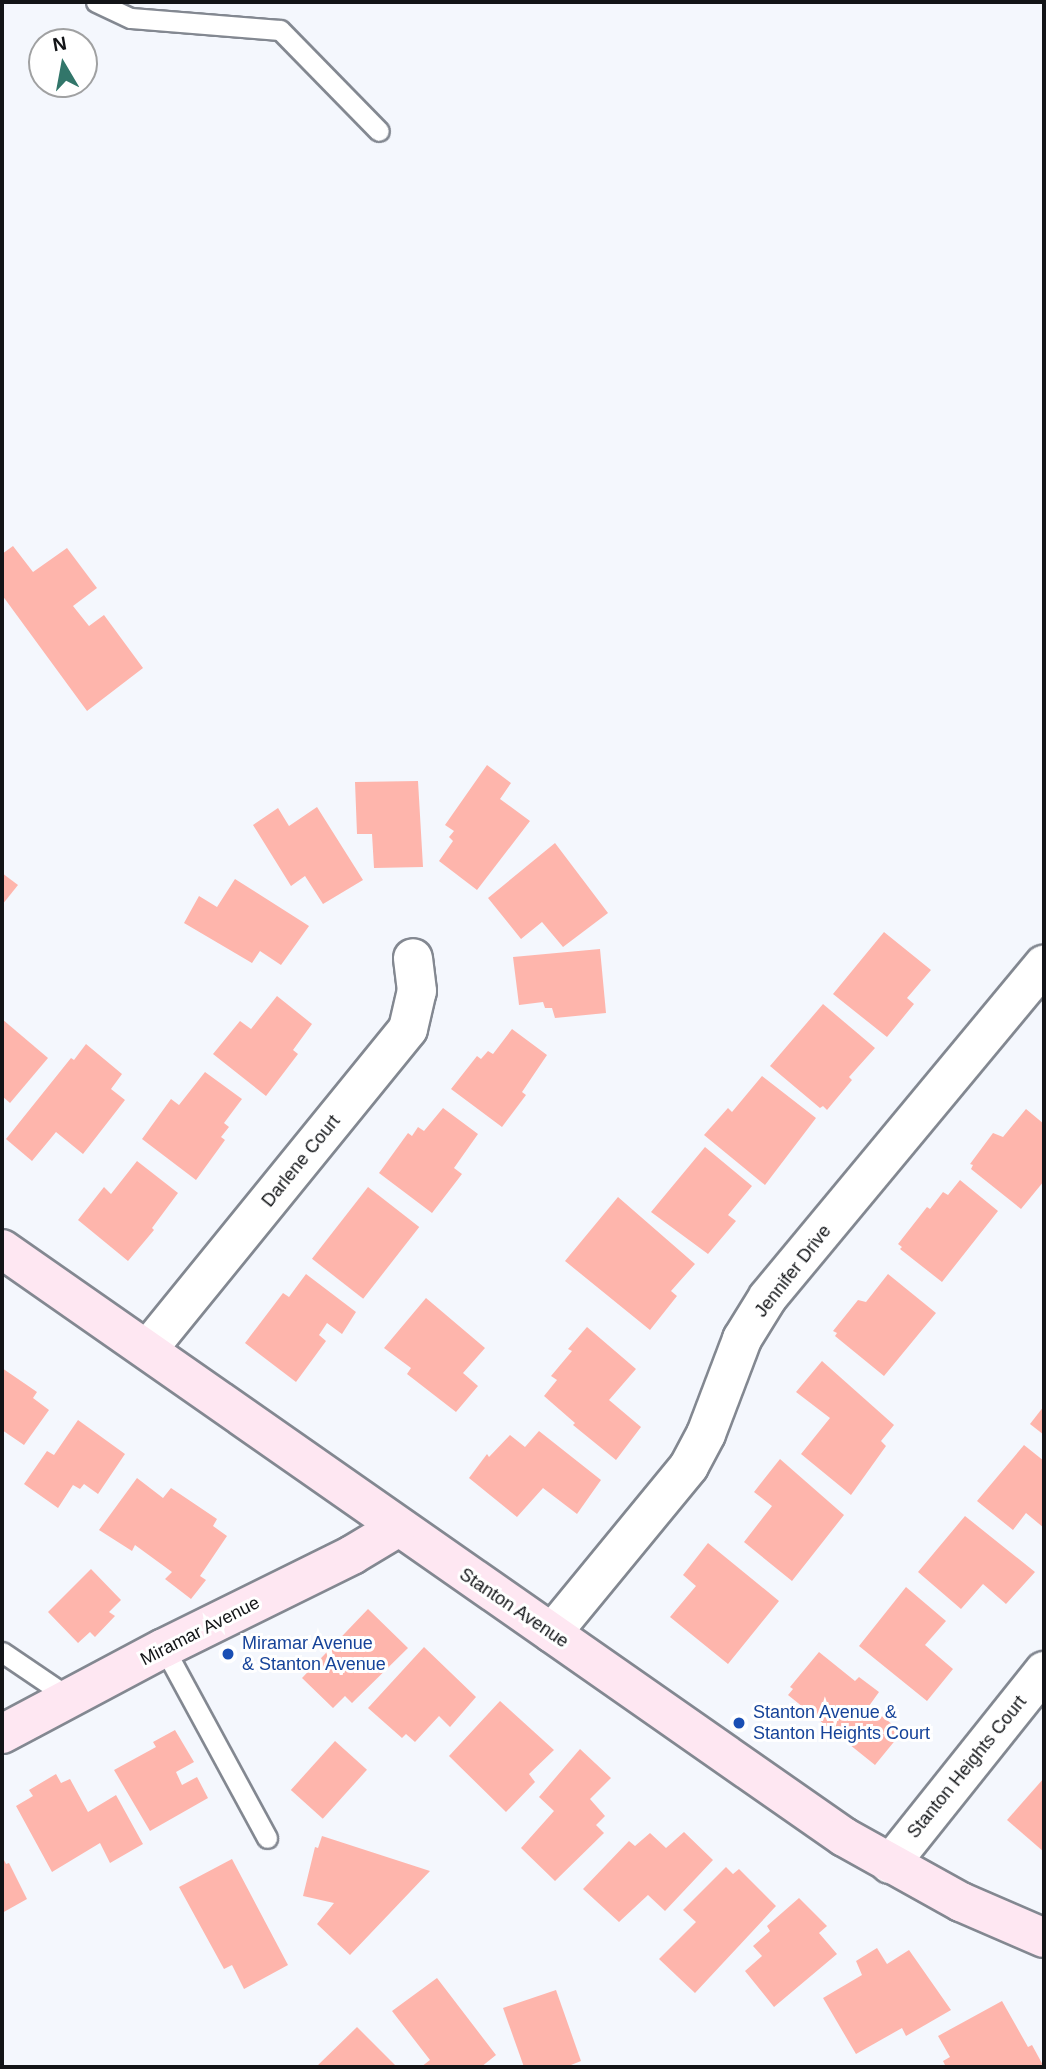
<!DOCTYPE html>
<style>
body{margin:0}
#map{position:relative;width:1046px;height:2069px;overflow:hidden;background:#f4f7fd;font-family:Helvetica,sans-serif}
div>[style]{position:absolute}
.building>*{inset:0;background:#feb5ac;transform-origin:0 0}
.roads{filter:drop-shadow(2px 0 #838891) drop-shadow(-2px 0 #838891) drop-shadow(0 2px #838891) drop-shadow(0 -2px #838891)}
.lane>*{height:19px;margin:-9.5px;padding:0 9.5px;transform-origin:9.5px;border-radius:9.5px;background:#fff}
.street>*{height:38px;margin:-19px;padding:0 19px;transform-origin:19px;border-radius:19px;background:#fff}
.secondary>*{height:38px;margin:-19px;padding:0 19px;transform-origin:19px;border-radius:19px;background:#fee7f2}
.dots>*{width:19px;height:19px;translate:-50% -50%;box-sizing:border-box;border:4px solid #fff;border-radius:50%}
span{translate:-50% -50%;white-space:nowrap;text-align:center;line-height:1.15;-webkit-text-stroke:6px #fff;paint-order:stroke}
.street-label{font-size:18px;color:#121417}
.transit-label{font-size:18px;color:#164399}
.left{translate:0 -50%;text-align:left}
.frame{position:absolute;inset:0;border:4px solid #121417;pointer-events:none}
.north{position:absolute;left:28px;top:28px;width:70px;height:70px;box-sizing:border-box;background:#fff;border:2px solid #a0a1a2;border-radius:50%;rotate:350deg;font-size:19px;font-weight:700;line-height:28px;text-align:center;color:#121417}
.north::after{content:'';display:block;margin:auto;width:24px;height:32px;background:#32766a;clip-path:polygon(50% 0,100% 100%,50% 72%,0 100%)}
</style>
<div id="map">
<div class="building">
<i style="clip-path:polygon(13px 546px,33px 572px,67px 548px,97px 588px,73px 606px,89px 626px,104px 615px,143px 668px,87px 711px,2px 595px,2px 554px)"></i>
<i style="clip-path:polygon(487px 765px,511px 783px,500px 799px,530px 821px,477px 890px,439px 861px,453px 841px,449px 837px,454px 831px,445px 825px)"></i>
<i style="clip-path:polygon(418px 781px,423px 867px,374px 868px,372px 834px,357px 834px,355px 782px)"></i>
<i style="clip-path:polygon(317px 807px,363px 880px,323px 904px,305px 876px,291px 886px,253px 825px,278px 808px,289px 826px)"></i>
<i style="clip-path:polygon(555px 843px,608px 913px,563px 947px,542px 922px,521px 939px,488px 898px)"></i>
<i style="clip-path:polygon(2px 873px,18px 885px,2px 905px)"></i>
<i style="clip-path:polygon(235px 879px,309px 926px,281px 965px,260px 951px,252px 963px,184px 923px,199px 896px,217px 907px)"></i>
<i style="clip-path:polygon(884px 932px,931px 970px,907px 998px,914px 1004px,887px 1037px,833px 994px)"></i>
<i style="clip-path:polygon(600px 949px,606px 1013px,555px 1018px,552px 1008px,545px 1008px,543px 1002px,519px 1005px,513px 957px)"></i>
<i style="clip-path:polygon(277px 996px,312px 1024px,293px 1050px,298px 1054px,266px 1096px,213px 1054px,240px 1021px,251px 1029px)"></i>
<i style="clip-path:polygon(823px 1004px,875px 1048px,849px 1077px,852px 1080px,827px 1110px,823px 1106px,820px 1108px,770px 1066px)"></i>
<i style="clip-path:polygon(2px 1019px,48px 1058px,10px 1103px,2px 1096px)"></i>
<i style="clip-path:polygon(512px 1029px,547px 1055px,522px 1092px,526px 1095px,502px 1127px,451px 1089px,477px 1056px,481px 1059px,488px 1051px,493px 1054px)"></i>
<i style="clip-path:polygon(86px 1044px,122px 1074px,111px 1089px,125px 1100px,83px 1154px,56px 1132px,32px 1161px,6px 1139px,71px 1058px,74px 1060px)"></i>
<i style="clip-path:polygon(205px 1072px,242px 1099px,224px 1123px,229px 1127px,221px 1137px,225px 1140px,196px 1180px,142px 1139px,171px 1099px,179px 1105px)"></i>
<i style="clip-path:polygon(762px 1076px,816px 1118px,765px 1185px,704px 1135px,728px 1108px,732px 1112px)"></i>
<i style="clip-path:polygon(443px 1108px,478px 1134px,454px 1168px,462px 1174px,432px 1213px,379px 1173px,408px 1133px,412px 1136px,418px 1127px,424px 1131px)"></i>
<i style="clip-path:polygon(1026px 1109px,1044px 1124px,1044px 1181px,1021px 1209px,971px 1169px,973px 1165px,970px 1164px,993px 1133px,1003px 1137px)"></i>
<i style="clip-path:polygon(705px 1147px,752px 1186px,728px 1215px,736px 1221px,708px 1254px,651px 1212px)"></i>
<i style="clip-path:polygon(137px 1161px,178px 1193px,152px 1228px,154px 1230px,128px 1261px,78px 1220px,104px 1187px,111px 1194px)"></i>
<i style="clip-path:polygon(960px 1180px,998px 1211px,942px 1282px,900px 1249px,902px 1247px,898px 1244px,927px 1207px,930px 1209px,943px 1192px,948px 1195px)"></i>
<i style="left:368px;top:1187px;width:65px;height:91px;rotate:38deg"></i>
<i style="clip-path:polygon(618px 1197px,695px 1264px,671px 1291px,677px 1296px,650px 1330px,565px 1261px)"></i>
<i style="clip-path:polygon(306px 1274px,356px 1312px,342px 1334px,327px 1323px,319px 1335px,326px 1341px,296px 1382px,245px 1343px,283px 1293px,289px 1297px)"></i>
<i style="clip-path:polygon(888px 1274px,936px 1313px,884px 1376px,835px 1336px,837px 1333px,833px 1331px,858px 1300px,866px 1302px)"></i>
<i style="clip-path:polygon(426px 1298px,485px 1348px,463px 1373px,478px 1386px,456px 1412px,407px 1374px,411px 1368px,384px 1348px)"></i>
<i style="clip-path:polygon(587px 1327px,636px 1369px,609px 1400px,641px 1427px,616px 1460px,573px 1425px,575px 1423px,544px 1396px,557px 1380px,551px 1376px,572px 1351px,568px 1349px)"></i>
<i style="clip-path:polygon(822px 1361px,894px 1425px,881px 1441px,886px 1446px,851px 1495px,801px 1454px,830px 1418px,796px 1392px)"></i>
<i style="clip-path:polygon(2px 1368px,37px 1392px,33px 1398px,49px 1410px,24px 1445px,2px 1430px)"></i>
<i style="clip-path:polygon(1044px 1406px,1044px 1435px,1030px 1424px)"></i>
<i style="clip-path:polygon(78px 1420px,125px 1454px,98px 1494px,84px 1484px,80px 1489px,73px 1485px,58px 1508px,24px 1484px,47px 1451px,54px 1455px)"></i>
<i style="clip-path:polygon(539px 1431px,601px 1480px,577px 1514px,543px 1488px,517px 1517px,469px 1478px,487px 1454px,489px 1457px,510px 1435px,525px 1447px)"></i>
<i style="clip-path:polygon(1024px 1445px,1044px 1461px,1044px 1528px,1026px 1513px,1013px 1530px,977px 1501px)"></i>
<i style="clip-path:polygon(780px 1459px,844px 1515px,792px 1581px,744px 1542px,772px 1506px,754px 1492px)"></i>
<i style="clip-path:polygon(137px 1478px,163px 1498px,171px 1488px,217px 1519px,213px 1526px,227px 1536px,200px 1576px,206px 1580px,191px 1599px,165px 1579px,172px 1572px,135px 1545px,132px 1551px,99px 1530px)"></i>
<i style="clip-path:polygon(965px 1516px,1035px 1572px,1006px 1604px,983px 1584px,961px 1609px,918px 1572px)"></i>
<i style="clip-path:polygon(708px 1543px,779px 1601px,728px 1664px,670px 1617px,696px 1586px,683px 1575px)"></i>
<i style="clip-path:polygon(91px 1569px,121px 1600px,109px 1612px,115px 1616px,95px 1637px,90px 1632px,78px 1643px,48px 1612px)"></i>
<i style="clip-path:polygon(906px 1587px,946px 1621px,925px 1645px,953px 1669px,927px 1701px,859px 1646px)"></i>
<i style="clip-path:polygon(368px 1609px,408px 1648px,352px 1703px,345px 1696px,333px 1708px,302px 1678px)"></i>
<i style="clip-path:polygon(424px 1647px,476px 1697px,450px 1727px,439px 1716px,415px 1742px,406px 1734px,402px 1738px,368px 1708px)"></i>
<i style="clip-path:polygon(819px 1652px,855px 1681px,859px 1677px,879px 1692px,869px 1706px,902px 1732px,875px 1765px,788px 1695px,793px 1689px,790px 1687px)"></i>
<i style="clip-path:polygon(500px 1701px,554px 1750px,529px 1774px,535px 1782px,506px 1812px,449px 1756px)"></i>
<i style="clip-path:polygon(175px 1730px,194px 1762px,176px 1772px,182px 1785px,197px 1777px,208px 1798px,150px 1831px,114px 1770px,156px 1747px,153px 1742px)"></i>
<i style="left:335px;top:1741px;width:43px;height:66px;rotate:42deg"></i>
<i style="clip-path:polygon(580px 1749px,611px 1778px,590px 1799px,605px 1816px,596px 1825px,604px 1833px,555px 1881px,521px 1848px,554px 1811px,539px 1797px)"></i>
<i style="clip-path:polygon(56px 1774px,61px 1783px,70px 1779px,88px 1812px,116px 1795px,143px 1844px,110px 1863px,100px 1843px,52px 1872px,16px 1806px,33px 1796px,29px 1790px)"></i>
<i style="clip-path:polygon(1044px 1778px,1044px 1852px,1007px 1820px)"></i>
<i style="clip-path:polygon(684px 1832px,713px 1860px,665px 1911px,648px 1895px,619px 1922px,583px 1889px,629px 1841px,635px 1846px,650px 1833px,666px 1848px)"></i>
<i style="clip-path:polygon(322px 1836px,430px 1871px,350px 1955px,317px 1924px,334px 1903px,303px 1896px,315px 1847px,318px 1848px)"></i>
<i style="clip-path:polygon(2px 1856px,6px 1864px,9px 1863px,27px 1899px,2px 1913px)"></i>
<i style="clip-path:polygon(232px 1859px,288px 1965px,244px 1989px,232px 1965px,224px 1969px,179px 1887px)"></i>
<i style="clip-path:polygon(726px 1867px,733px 1874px,739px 1869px,776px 1906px,695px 1993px,659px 1959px,696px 1922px,683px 1910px)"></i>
<i style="clip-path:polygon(799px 1898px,827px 1926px,819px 1933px,837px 1954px,774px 2007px,745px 1971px,762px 1956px,753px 1946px,770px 1931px,767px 1926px)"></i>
<i style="clip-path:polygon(877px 1948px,887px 1964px,909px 1950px,951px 2010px,906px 2036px,902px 2028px,856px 2054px,823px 1998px,862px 1975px,856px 1961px)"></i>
<i style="clip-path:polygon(437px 1978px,496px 2055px,481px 2067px,421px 2067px,430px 2060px,392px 2011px)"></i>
<i style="clip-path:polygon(556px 1990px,581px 2061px,566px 2067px,524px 2067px,503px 2008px)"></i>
<i style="clip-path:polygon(1002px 2001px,1028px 2047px,1032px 2045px,1044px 2067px,946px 2067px,943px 2061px,950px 2057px,938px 2036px)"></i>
<i style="clip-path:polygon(357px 2027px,397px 2067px,316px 2067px)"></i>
</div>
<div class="roads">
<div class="lane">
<i style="left:96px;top:2px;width:38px;rotate:25deg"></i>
<i style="left:131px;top:18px;width:149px;rotate:4.6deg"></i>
<i style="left:280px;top:30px;width:141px;rotate:45.6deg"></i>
<i style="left:164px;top:1648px;width:216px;rotate:61.5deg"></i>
<i style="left:2px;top:1652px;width:82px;rotate:34.1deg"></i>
</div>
<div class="street">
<i style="left:148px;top:1349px;width:412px;rotate:-50.9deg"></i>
<i style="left:408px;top:1029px;width:39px;rotate:-77deg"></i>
<i style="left:417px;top:991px;width:33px;rotate:-97deg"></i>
<i style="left:552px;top:1633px;width:216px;rotate:-50.6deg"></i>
<i style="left:689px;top:1466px;width:36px;rotate:-62deg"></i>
<i style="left:706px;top:1434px;width:102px;rotate:-69.2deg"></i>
<i style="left:742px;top:1339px;width:49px;rotate:-58.2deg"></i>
<i style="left:768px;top:1297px;width:432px;rotate:-50.3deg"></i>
<i style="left:890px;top:1864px;width:247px;rotate:-51.4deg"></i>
</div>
<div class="secondary">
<i style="left:2px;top:1249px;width:1027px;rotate:34.93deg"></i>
<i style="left:844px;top:1837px;width:134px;rotate:29.1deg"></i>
<i style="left:961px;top:1902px;width:90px;rotate:23.4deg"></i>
<i style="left:2px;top:1734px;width:183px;rotate:-28deg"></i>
<i style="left:164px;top:1648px;width:210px;rotate:-26.3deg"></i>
<i style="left:352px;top:1555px;width:52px;rotate:-31deg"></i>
</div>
</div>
<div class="dots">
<i style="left:228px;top:1654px;background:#1a4fb4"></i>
<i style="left:739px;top:1723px;background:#1a4fb4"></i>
</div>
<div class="street-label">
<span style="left:301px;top:1161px;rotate:-51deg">Darlene Court</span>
<span style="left:793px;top:1271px;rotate:-52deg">Jennifer Drive</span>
<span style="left:514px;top:1608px;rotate:34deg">Stanton Avenue</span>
<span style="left:200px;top:1631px;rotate:-27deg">Miramar Avenue</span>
<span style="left:967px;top:1767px;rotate:-51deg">Stanton Heights Court</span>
</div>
<div class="transit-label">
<span class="left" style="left:242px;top:1654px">Miramar Avenue<br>&amp; Stanton Avenue</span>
<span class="left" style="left:753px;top:1723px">Stanton Avenue &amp;<br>Stanton Heights Court</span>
</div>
<div class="frame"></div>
<div class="north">N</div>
</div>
